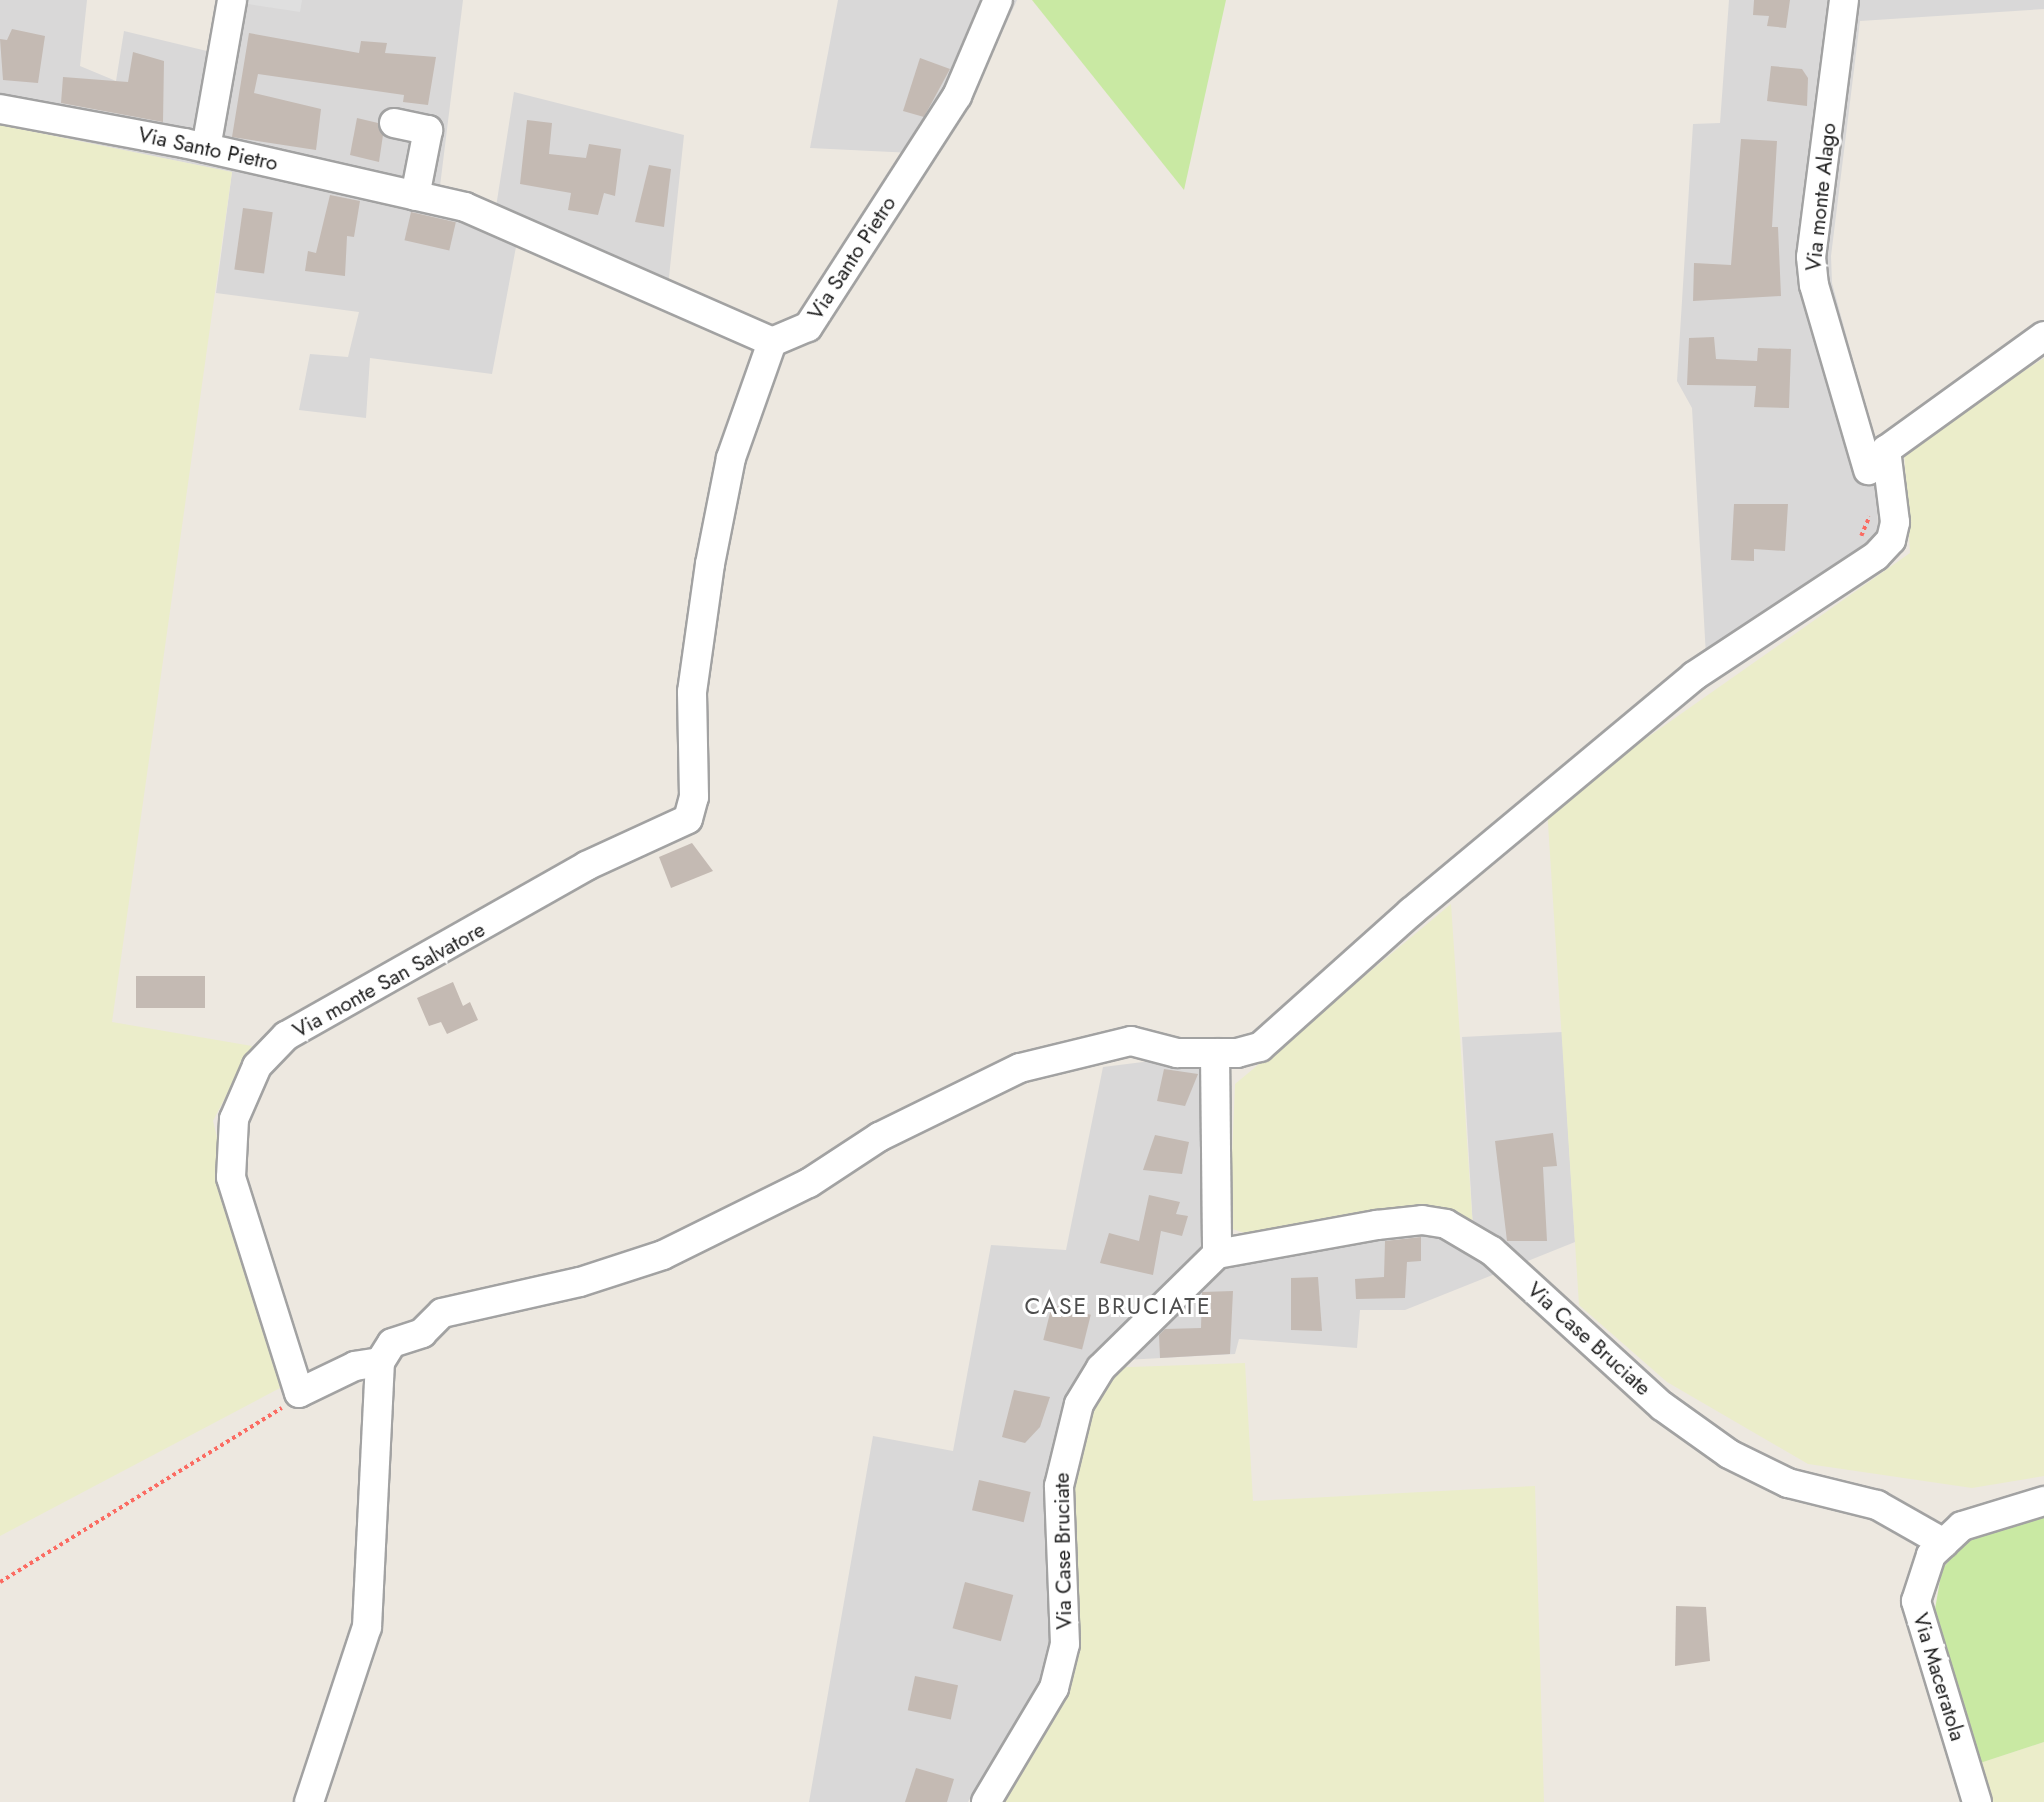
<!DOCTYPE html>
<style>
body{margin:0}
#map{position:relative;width:2044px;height:1802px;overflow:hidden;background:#ede8e0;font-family:Jost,sans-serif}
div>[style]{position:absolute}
.residential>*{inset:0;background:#d9d8d8}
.farmland>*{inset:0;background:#ebedca}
.grass>*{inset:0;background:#c9e9a3}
.parking>*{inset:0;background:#dfdfdf}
.building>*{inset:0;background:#c4bab3;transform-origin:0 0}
.path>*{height:3.5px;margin-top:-1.75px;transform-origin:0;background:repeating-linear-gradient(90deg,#fb6b62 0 3.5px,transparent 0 7px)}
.roads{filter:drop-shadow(2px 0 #a2a2a2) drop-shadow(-2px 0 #a2a2a2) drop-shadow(0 2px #a2a2a2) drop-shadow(0 -2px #a2a2a2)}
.minor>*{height:28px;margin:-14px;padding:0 14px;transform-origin:14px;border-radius:14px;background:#fff}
span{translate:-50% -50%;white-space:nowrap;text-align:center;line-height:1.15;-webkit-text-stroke:6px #fff;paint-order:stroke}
.street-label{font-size:21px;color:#1b1b1b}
.neighbourhood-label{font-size:23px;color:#4e4e4e;letter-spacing:2px}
</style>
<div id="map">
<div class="residential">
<i style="clip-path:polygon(0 0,87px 0,80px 66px,116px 81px,124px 31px,211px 52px,217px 0,463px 0,440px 186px,496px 207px,514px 92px,684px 135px,667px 296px,519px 231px,492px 374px,370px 358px,366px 418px,299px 410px,310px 354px,348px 357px,359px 312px,216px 293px,232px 172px,0 125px)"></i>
<i style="clip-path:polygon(838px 0,1017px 0,969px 104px,933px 154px,810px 148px)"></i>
<i style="clip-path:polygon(1729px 0,2044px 0,2044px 9px,1860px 21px,1831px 256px,1832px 283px,1876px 444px,1878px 529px,1859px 555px,1706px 656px,1692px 408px,1677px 381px,1693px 124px,1720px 123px)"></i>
<i style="clip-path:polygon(1562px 1032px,1575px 1242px,1405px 1310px,1360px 1310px,1357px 1348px,1239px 1339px,1235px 1354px,1088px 1362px,1065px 1399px,1045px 1480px,1052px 1638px,1041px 1683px,968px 1802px,809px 1802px,873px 1436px,953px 1451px,991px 1245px,1066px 1250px,1103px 1067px,1215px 1053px,1217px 1254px,1377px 1225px,1473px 1229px,1462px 1037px)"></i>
</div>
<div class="farmland">
<i style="clip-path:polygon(0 125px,232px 172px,112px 1022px,252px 1046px,213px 1121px,280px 1388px,0 1536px)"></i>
<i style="clip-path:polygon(2044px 358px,2044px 1476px,1972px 1488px,1808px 1464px,1667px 1382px,1579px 1305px,1547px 808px,1910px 553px,1904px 450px)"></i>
<i style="clip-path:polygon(1451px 904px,1473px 1229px,1422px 1204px,1254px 1236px,1229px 1228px,1235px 1084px)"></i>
<i style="clip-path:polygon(1245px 1363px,1253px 1501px,1535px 1486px,1544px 1802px,986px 1802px,1054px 1688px,1059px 1486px,1101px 1368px)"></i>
<i style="clip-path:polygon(2044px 1742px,2044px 1802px,1991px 1802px,1980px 1763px)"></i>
</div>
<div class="grass">
<i style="clip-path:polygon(1032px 0,1226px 0,1184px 190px)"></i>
<i style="clip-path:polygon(2044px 1510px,2044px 1742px,1980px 1763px,1934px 1615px,1942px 1569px,1973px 1533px)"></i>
</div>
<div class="parking">
<i style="clip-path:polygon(222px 0,302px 0,300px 12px)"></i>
</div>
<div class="building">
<i style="clip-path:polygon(1754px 0,1790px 0,1786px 28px,1767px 26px,1769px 16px,1753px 15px)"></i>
<i style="clip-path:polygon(12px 29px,45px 36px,38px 83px,3px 80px,0 39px,7px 40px)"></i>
<i style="clip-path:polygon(249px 33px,359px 53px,361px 41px,387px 43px,385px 53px,436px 57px,428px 105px,403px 102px,404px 95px,258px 74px,254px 93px,321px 109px,316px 150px,232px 137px)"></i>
<i style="clip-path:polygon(133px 52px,164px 61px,163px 122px,61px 103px,63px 77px,128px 82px)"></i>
<i style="clip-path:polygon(920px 58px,950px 69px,924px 117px,903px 111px)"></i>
<i style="clip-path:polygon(1771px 66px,1802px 69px,1808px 78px,1807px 106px,1767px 101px)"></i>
<i style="clip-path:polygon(357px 118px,378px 123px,383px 135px,379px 162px,350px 155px)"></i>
<i style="clip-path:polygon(527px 120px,552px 123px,549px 154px,586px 158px,589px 144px,621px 149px,615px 196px,604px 193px,598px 215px,568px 210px,571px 193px,520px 184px)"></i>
<i style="clip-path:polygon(1741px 139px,1777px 141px,1772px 227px,1778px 227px,1781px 296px,1693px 301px,1694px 263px,1731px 265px)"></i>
<i style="clip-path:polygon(649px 165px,671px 169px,664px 227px,635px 222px)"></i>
<i style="clip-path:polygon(330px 195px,360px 201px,354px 237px,347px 236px,345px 276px,305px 271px,308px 251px,316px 253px)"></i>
<i style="left:243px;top:208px;width:30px;height:62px;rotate:8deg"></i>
<i style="left:411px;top:212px;width:46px;height:29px;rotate:13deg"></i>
<i style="clip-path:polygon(1714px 337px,1716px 359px,1757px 361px,1758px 348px,1791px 349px,1789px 408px,1754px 407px,1756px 386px,1687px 385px,1689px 338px)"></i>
<i style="clip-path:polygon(1734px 504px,1788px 504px,1785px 551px,1754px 549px,1754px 561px,1731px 560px)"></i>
<i style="clip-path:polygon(692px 843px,713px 871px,671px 888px,659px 857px)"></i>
<i style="left:136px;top:976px;width:69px;height:32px"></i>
<i style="clip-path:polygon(453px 982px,463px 1006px,470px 1002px,478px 1020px,447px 1034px,441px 1022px,429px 1026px,417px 998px)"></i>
<i style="clip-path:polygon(1164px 1069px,1198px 1074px,1185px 1106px,1157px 1101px)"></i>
<i style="clip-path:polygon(1553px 1133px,1557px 1166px,1543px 1167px,1547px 1241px,1507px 1241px,1495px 1141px)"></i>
<i style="clip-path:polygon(1155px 1135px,1189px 1142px,1182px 1174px,1143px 1170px)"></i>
<i style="clip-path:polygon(1149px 1195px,1180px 1202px,1176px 1214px,1188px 1216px,1182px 1236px,1161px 1231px,1153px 1275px,1100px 1263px,1109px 1233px,1139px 1241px)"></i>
<i style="clip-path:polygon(1421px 1237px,1421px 1261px,1407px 1262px,1405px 1298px,1356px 1299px,1355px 1279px,1384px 1277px,1385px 1241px)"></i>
<i style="clip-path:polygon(1318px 1277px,1322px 1331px,1291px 1330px,1291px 1278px)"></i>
<i style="clip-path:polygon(1233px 1291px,1230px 1354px,1160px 1358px,1159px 1335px,1165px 1329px,1201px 1328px,1202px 1292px)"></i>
<i style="left:1052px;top:1305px;width:40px;height:36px;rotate:14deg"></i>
<i style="clip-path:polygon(1014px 1390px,1050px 1397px,1040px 1427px,1025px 1443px,1002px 1437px)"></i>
<i style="left:979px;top:1480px;width:53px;height:31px;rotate:13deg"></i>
<i style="left:965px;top:1582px;width:50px;height:48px;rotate:15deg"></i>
<i style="clip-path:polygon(1676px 1606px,1706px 1607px,1710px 1661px,1675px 1666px)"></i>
<i style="left:915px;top:1676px;width:44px;height:35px;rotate:12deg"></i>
<i style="clip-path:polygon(916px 1768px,954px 1779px,947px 1802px,905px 1802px)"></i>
</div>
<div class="path">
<i style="left:1861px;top:536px;width:21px;rotate:-67deg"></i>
<i style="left:0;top:1582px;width:331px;rotate:-31.7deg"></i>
</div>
<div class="roads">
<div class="minor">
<i style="left:1844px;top:0;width:259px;rotate:97.3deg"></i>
<i style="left:1811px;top:257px;width:28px;rotate:84deg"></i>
<i style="left:1814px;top:285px;width:193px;rotate:73.7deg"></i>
<i style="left:0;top:109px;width:187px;rotate:10.5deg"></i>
<i style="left:184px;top:143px;width:288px;rotate:12.8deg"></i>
<i style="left:465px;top:207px;width:335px;rotate:23.7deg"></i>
<i style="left:772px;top:342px;width:39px;rotate:-23deg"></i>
<i style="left:808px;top:327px;width:275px;rotate:-57.2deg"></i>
<i style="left:957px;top:96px;width:104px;rotate:-66.9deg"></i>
<i style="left:394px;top:123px;width:35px;rotate:12deg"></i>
<i style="left:428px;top:130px;width:67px;rotate:101.1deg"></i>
<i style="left:206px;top:148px;width:150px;rotate:-80deg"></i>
<i style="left:1215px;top:1053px;width:201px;rotate:89.4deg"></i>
<i style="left:380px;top:1362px;width:22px;rotate:-58deg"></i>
<i style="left:392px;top:1343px;width:32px;rotate:-18deg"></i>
<i style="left:422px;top:1333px;width:28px;rotate:-45deg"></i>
<i style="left:442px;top:1313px;width:141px;rotate:-12.7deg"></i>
<i style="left:580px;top:1282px;width:87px;rotate:-18deg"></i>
<i style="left:663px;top:1255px;width:163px;rotate:-26.3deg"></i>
<i style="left:809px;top:1183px;width:84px;rotate:-33.3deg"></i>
<i style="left:879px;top:1137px;width:157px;rotate:-26.1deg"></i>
<i style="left:1020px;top:1068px;width:114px;rotate:-13.7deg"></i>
<i style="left:1131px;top:1041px;width:48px;rotate:14.6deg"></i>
<i style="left:1177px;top:1053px;width:60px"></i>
<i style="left:1237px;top:1053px;width:24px;rotate:-15deg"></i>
<i style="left:1260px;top:1047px;width:203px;rotate:-41.8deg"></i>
<i style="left:1411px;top:912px;width:368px;rotate:-39.8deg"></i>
<i style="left:1694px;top:676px;width:218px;rotate:-33.4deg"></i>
<i style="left:1876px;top:556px;width:22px;rotate:-47deg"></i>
<i style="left:1891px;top:540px;width:18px;rotate:-77deg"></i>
<i style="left:1895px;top:522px;width:73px;rotate:-97.1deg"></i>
<i style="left:1886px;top:450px;width:195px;rotate:-35.8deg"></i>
<i style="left:380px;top:1362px;width:25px;rotate:171deg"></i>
<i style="left:355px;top:1366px;width:62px;rotate:154.3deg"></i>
<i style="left:299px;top:1393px;width:226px;rotate:-107.5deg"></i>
<i style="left:231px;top:1177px;width:58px;rotate:-87deg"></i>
<i style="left:234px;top:1119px;width:58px;rotate:-66.5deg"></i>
<i style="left:257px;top:1066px;width:42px;rotate:-46deg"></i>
<i style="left:286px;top:1036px;width:345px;rotate:-29.5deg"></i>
<i style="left:586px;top:866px;width:112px;rotate:-24.7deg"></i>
<i style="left:688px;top:819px;width:23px;rotate:-75deg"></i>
<i style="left:694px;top:797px;width:105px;rotate:-91.1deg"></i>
<i style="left:692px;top:692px;width:129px;rotate:-82deg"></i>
<i style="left:710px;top:564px;width:108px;rotate:-78.8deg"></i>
<i style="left:731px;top:458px;width:123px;rotate:-70.5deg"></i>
<i style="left:309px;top:1802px;width:184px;rotate:-71.7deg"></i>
<i style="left:367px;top:1627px;width:265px;rotate:-87.2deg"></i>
<i style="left:986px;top:1802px;width:133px;rotate:-59.2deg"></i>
<i style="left:1054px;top:1688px;width:45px;rotate:-76deg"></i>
<i style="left:1065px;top:1644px;width:158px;rotate:-92.2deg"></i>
<i style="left:1059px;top:1486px;width:84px;rotate:-76.3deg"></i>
<i style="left:1079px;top:1404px;width:42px;rotate:-58.6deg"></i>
<i style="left:1101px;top:1368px;width:163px;rotate:-44.5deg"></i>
<i style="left:1217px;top:1254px;width:163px;rotate:-10.3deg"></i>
<i style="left:1377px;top:1225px;width:45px;rotate:-6.3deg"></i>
<i style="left:1422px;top:1220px;width:24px;rotate:9deg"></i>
<i style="left:1446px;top:1224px;width:53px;rotate:30.4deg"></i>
<i style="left:1492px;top:1251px;width:230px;rotate:42.4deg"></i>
<i style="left:1662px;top:1406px;width:82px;rotate:35.6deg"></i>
<i style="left:1729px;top:1454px;width:66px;rotate:26.2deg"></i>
<i style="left:1788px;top:1483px;width:92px;rotate:13.9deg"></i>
<i style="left:1877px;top:1505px;width:77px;rotate:29.6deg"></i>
<i style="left:1977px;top:1802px;width:210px;rotate:-106.9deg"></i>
<i style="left:1916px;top:1601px;width:48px;rotate:-71.9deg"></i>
<i style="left:1931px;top:1555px;width:42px;rotate:-43.1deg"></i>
<i style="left:1962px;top:1526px;width:86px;rotate:-17deg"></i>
</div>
</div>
<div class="street-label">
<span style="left:208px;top:149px;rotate:12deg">Via Santo Pietro</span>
<span style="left:1821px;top:197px;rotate:-84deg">Via monte Alago</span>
<span style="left:852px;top:258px;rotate:-57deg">Via Santo Pietro</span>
<span style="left:389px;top:980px;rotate:-29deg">Via monte San Salvatore</span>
<span style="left:1589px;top:1339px;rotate:42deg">Via Case Bruciate</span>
<span style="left:1063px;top:1551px;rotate:-91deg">Via Case Bruciate</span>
<span style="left:1939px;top:1677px;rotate:73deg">Via Maceratola</span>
</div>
<div class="neighbourhood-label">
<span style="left:1118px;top:1306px">CASE BRUCIATE</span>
</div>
</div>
